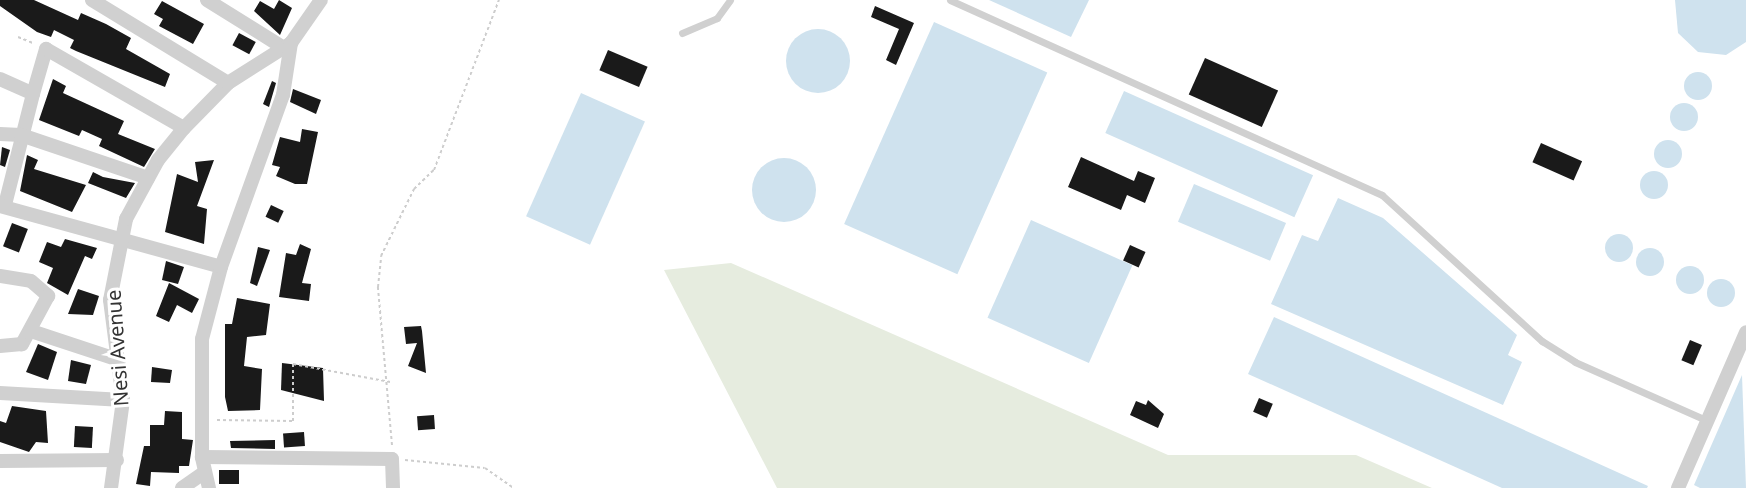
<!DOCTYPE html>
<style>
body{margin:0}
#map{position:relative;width:1746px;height:488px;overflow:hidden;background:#fff;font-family:"Noto Sans",sans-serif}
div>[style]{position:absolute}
.green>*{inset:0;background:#e6ecdf}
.water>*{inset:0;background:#cfe2ee;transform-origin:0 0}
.round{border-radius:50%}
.building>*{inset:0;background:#1a1a1a;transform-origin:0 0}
.path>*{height:2px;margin-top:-1px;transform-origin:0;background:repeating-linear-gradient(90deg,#cdcdcd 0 3px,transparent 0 6px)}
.service>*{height:7px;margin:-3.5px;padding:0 3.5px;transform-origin:3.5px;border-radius:3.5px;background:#d0d0d0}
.minor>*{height:14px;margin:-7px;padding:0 7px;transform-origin:7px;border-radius:7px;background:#d0d0d0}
span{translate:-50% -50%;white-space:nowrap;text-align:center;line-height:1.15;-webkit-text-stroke:6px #fff;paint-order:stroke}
.street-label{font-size:20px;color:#333}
</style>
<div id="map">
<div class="green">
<i style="clip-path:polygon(731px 263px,1168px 455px,1356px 455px,1432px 488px,777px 488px,664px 270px)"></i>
</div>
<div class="water">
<i style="clip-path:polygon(989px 0,1089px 0,1071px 37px)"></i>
<i style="clip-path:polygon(1675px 0,1746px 0,1746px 42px,1726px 55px,1698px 52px,1678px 33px)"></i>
<i style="left:934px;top:22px;width:124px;height:221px;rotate:24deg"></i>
<i class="round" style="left:786px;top:29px;width:64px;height:64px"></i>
<i class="round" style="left:1684px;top:72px;width:28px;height:28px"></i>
<i style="left:1124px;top:91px;width:207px;height:46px;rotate:24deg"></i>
<i style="left:581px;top:93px;width:70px;height:135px;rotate:24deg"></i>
<i class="round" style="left:1670px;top:103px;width:28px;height:28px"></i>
<i class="round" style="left:1654px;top:140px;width:28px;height:28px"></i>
<i class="round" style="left:752px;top:158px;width:64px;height:64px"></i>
<i class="round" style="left:1640px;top:171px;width:28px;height:28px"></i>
<i style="left:1194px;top:184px;width:100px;height:41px;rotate:23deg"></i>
<i style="clip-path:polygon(1338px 198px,1383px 218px,1517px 335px,1508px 355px,1522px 362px,1503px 405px,1271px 304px,1302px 235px,1318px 241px)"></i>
<i style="left:1031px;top:220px;width:111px;height:107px;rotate:24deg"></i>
<i class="round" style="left:1605px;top:234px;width:28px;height:28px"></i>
<i class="round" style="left:1636px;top:248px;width:28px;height:28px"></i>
<i class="round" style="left:1676px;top:266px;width:28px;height:28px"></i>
<i class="round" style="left:1707px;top:279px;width:28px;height:28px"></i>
<i style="clip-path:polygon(1274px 317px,1648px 486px,1647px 488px,1502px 488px,1248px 374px)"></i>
<i style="clip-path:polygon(1742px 375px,1746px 488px,1700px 488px,1694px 485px)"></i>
</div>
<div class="building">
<i style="clip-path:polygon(0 0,34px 0,78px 20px,81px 13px,106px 24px,131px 38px,126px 49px,170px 74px,165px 87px,76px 51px,70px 48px,74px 40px,54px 30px,51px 37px,37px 32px,0 6px)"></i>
<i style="clip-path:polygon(279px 0,292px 8px,280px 35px,254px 11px,260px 1px,274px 9px)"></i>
<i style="clip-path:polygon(162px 1px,204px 24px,193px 44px,159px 26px,163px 19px,154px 14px)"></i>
<i style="clip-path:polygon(875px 6px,914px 23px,896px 65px,886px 60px,899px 29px,871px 17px)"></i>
<i style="left:239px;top:33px;width:19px;height:14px;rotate:28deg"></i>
<i style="left:608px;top:50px;width:43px;height:22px;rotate:23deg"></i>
<i style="left:1205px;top:58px;width:80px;height:40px;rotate:24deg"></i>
<i style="clip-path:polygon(53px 79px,66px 86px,63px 93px,124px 121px,118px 134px,155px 149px,144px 167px,99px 146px,102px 139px,82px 130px,79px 136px,39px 120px)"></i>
<i style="clip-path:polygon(272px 81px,276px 83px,269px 107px,263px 104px)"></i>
<i style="clip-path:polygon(293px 89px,321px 100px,316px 114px,290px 102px)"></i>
<i style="clip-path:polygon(302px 129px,318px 132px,307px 184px,295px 184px,276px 176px,280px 167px,272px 165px,280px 137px,300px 142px)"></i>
<i style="left:1541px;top:143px;width:45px;height:21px;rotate:24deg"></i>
<i style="clip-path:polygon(2px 147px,10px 150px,5px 167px,0 165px)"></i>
<i style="clip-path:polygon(27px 155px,38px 160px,34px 169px,86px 185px,72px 212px,20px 191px)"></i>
<i style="clip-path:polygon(1081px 157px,1134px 181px,1138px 171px,1155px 178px,1145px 203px,1127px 195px,1121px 210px,1068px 187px)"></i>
<i style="clip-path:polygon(214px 160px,197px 206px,207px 209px,204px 244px,165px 232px,177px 174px,198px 182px,195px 162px)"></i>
<i style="clip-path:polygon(93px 172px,103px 177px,135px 183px,126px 198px,88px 183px)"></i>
<i style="left:271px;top:205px;width:14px;height:13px;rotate:25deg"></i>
<i style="left:12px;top:223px;width:17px;height:25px;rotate:21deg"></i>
<i style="clip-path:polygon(65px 239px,97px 248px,92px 259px,85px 256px,68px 295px,47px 283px,53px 268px,39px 262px,47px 242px,61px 247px)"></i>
<i style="clip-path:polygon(300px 244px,311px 249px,302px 283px,311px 284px,309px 301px,279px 297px,286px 253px,296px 255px)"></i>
<i style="left:1130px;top:245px;width:17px;height:17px;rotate:24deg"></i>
<i style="clip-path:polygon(258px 247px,270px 250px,257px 286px,250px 283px)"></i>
<i style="clip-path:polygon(166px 261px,184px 267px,178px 284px,162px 280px)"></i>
<i style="clip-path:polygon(169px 283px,199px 299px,192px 313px,177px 305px,169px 322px,156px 316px)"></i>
<i style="clip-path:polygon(78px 289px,99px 296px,93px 315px,68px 314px)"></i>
<i style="clip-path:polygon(237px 298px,270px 304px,266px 335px,247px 337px,244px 366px,262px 369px,260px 410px,228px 411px,225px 397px,225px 324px,232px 324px)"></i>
<i style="clip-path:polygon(421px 326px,422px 331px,426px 373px,408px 366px,417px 343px,406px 344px,404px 327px)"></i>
<i style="left:1690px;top:340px;width:13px;height:22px;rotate:23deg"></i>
<i style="clip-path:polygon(38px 344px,57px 352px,48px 380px,26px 372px)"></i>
<i style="clip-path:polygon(71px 360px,91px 365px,86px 384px,68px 381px)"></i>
<i style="clip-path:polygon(282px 363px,323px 368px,324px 401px,281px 390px)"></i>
<i style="clip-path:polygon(152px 367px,172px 370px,170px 383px,151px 382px)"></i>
<i style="left:1259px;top:398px;width:15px;height:15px;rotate:23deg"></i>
<i style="clip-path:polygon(1148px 400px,1164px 414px,1158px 428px,1130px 415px,1136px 401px,1146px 405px)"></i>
<i style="clip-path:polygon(12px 406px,46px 411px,48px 443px,36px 442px,29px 452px,0 442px,0 421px,6px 423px)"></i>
<i style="clip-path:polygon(165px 411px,182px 412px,182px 439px,193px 440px,189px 466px,179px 466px,179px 473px,151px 472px,150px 486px,136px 484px,144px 446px,150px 446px,150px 425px,164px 425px)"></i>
<i style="left:434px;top:415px;width:14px;height:17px;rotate:86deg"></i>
<i style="left:75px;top:426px;width:18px;height:21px;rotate:3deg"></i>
<i style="left:304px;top:432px;width:14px;height:21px;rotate:86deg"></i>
<i style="clip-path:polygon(275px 440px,275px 449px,231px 448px,230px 441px)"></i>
<i style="left:219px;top:470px;width:20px;height:14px"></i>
</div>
<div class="path">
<i style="left:18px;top:37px;width:16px;rotate:22deg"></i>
<i style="left:217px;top:420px;width:76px;rotate:0.8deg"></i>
<i style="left:293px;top:421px;width:57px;rotate:-90deg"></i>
<i style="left:293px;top:364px;width:99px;rotate:10.5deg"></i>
<i style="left:392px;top:445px;width:159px;rotate:-95.1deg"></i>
<i style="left:378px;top:287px;width:31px;rotate:-84deg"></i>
<i style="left:381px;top:256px;width:75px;rotate:-63.8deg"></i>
<i style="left:414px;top:189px;width:28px;rotate:-44deg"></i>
<i style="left:434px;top:170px;width:182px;rotate:-69.1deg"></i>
<i style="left:405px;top:460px;width:80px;rotate:5.7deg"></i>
<i style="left:485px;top:468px;width:35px;rotate:35deg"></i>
</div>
<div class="service">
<i style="left:950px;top:0;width:474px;rotate:24.3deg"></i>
<i style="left:1382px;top:195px;width:217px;rotate:42.4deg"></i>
<i style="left:1542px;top:341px;width:39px;rotate:32deg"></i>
<i style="left:1575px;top:362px;width:145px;rotate:23.9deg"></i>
<i style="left:682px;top:33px;width:38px;rotate:-23deg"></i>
<i style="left:717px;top:18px;width:22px;rotate:-54deg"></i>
</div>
<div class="minor">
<i style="left:92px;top:0;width:159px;rotate:31.4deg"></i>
<i style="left:207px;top:0;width:85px;rotate:32deg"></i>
<i style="left:0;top:79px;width:36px;rotate:24deg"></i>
<i style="left:33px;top:94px;width:114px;rotate:104.2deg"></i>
<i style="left:33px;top:94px;width:47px;rotate:-73.9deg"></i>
<i style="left:46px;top:49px;width:159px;rotate:29.8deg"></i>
<i style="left:0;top:134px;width:21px;rotate:3deg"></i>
<i style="left:21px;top:135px;width:134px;rotate:18.7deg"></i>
<i style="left:0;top:206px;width:229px;rotate:15.4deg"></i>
<i style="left:0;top:276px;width:31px;rotate:9deg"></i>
<i style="left:31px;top:281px;width:23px;rotate:41deg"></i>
<i style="left:48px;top:296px;width:55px;rotate:118.4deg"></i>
<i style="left:22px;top:344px;width:22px;rotate:175deg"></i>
<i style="left:31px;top:331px;width:93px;rotate:18.2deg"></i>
<i style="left:0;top:393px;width:123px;rotate:3.3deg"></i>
<i style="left:202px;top:457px;width:190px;rotate:0.6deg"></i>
<i style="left:392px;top:459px;width:29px;rotate:88deg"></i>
<i style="left:0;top:461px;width:117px;rotate:-0.5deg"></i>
<i style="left:111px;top:488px;width:89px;rotate:-82.2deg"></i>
<i style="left:123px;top:400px;width:101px;rotate:-97.4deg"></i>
<i style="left:110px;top:300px;width:83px;rotate:-78.8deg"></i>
<i style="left:126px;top:219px;width:67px;rotate:-61.5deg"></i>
<i style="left:158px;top:160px;width:41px;rotate:-50.9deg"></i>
<i style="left:184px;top:128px;width:63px;rotate:-45.6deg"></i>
<i style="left:228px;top:83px;width:75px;rotate:-32.4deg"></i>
<i style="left:291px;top:43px;width:52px;rotate:-55.1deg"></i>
<i style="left:182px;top:488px;width:28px;rotate:-35deg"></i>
<i style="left:209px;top:488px;width:32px;rotate:-103deg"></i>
<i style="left:202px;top:457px;width:118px;rotate:-90deg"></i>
<i style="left:202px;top:339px;width:74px;rotate:-75.2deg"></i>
<i style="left:221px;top:267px;width:183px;rotate:-70.2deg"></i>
<i style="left:283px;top:95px;width:53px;rotate:-81.3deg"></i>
<i style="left:1678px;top:488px;width:170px;rotate:-66.4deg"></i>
</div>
<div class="street-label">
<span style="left:117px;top:348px;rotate:-94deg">Nesi Avenue</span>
</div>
</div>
